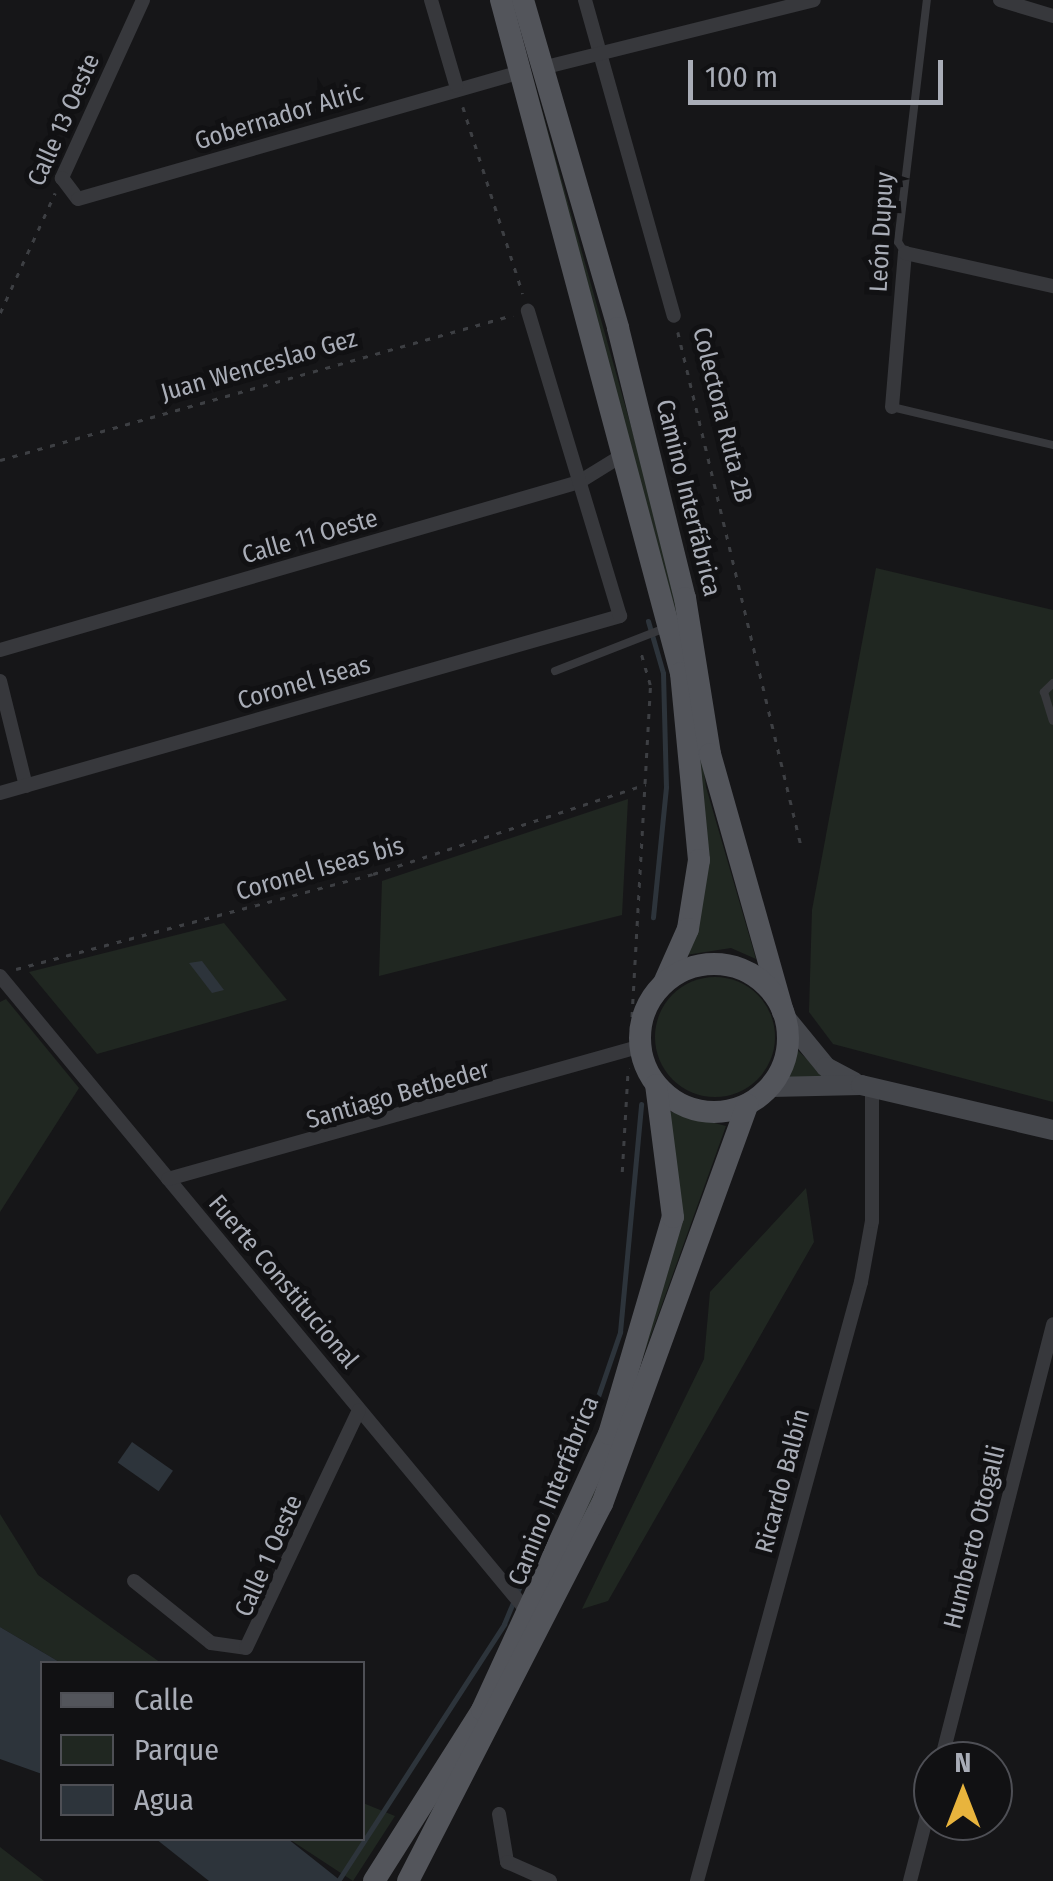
<!DOCTYPE html>
<meta charset="utf-8">
<style>
body{margin:0}
#map{position:relative;width:1053px;height:1881px;overflow:hidden;background:#161618;font-family:"Fira Sans Condensed",sans-serif}
div>[style]{position:absolute}
.green>*{inset:0;background:#202721}
.round{border-radius:50%}
.water>*{inset:0;background:#2d343b;transform-origin:0 0}
.stream>*{height:5px;margin:-2.5px;padding:0 2.5px;transform-origin:2.5px;border-radius:2.5px;background:#2d343b}
.path>*{height:2.5px;margin-top:-1.25px;transform-origin:0;background:repeating-linear-gradient(90deg,#3d3f43 0 5px,transparent 0 13px)}
.lane>*{height:8px;margin:-4px;padding:0 4px;transform-origin:4px;border-radius:4px;background:#37383c}
.street>*{height:14px;margin:-7px;padding:0 7px;transform-origin:7px;border-radius:7px;background:#37383c}
.secondary>*{height:20px;margin:-10px;padding:0 10px;transform-origin:10px;border-radius:10px;background:#45474c}
.primary>*{height:22px;margin:-11px;padding:0 11px;transform-origin:11px;border-radius:11px;background:#53555b}
.primary>.ring{margin:-11px;padding:0;box-sizing:content-box;background:none;border:22px solid #53555b;border-radius:50%}
span{translate:-50% -50%;white-space:nowrap;text-align:center;line-height:1.15;-webkit-text-stroke:10px #111113;paint-order:stroke}
.street-label{font-size:25px;color:#a9adb7}
.legend{position:absolute;left:40px;top:1661px;width:325px;height:180px;box-sizing:border-box;background:#111113;border:2px solid #4e4f55;margin:0;padding:12px 18px;list-style:none;font-size:30px;color:#a9adb7}
.legend li{display:flex;align-items:center;gap:20px;height:50px}
.legend b{width:50px;border:2px solid #4e4f55}
.north{position:absolute;left:913px;top:1741px;width:100px;height:100px;box-sizing:border-box;background:#111113;border:2px solid #4e4f55;border-radius:50%;rotate:0deg;font-size:28px;font-weight:700;line-height:40px;text-align:center;color:#a9adb7}
.north::after{content:'';display:block;margin:auto;width:35px;height:45px;background:#e8b43d;clip-path:polygon(50% 0,100% 100%,50% 72%,0 100%)}
.scale{position:absolute;left:688px;top:60px;width:255px;height:45px;box-sizing:border-box;border:5px solid #a9adb7;border-top:0;padding-left:12px;font-size:30px;line-height:35px;white-space:nowrap;color:#a9adb7;-webkit-text-stroke:8px #111113;paint-order:stroke}
</style>
<div id="map">
<div class="green">
<i style="clip-path:polygon(511px 0,654px 508px,693px 681px,706px 787px,756px 959px,731px 948px,686px 955px,698px 788px)"></i>
<i style="clip-path:polygon(876px 568px,1053px 610px,1053px 1102px,833px 1044px,809px 1012px,812px 910px)"></i>
<i style="clip-path:polygon(628px 799px,622px 915px,379px 976px,382px 881px)"></i>
<i style="clip-path:polygon(224px 923px,287px 1000px,97px 1054px,29px 972px)"></i>
<i class="round" style="left:655px;top:977px;width:120px;height:120px"></i>
<i style="clip-path:polygon(6px 999px,79px 1088px,0 1212px,0 1002px)"></i>
<i style="clip-path:polygon(793px 1046px,813px 1065px,836px 1079px,785px 1078px)"></i>
<i style="clip-path:polygon(668px 1111px,726px 1126px,576px 1544px,525px 1648px,421px 1835px,575px 1535px,628px 1387px,679px 1209px)"></i>
<i style="clip-path:polygon(806px 1188px,814px 1242px,608px 1601px,582px 1609px,704px 1359px,710px 1292px)"></i>
<i style="clip-path:polygon(0 1514px,38px 1575px,161px 1663px,61px 1663px,0 1627px)"></i>
<i style="clip-path:polygon(363px 1803px,395px 1816px,353px 1881px,289px 1839px,362px 1838px)"></i>
<i style="clip-path:polygon(0 1847px,44px 1881px,0 1881px)"></i>
</div>
<div class="water">
<i style="clip-path:polygon(202px 961px,224px 990px,212px 993px,189px 963px)"></i>
<i style="left:132px;top:1442px;width:50px;height:25px;rotate:35deg"></i>
<i style="clip-path:polygon(0 1627px,61px 1663px,42px 1664px,42px 1774px,0 1759px)"></i>
<i style="clip-path:polygon(156px 1839px,288px 1839px,341px 1881px,209px 1881px)"></i>
</div>
<div class="stream">
<i style="left:648px;top:621px;width:54px;rotate:73.9deg"></i>
<i style="left:663px;top:673px;width:114px;rotate:88.5deg"></i>
<i style="left:666px;top:787px;width:131px;rotate:95.7deg"></i>
<i style="left:338px;top:1881px;width:306px;rotate:-57.1deg"></i>
<i style="left:504px;top:1624px;width:228px;rotate:-67.3deg"></i>
<i style="left:592px;top:1414px;width:87px;rotate:-71.1deg"></i>
<i style="left:620px;top:1332px;width:229px;rotate:-84.7deg"></i>
</div>
<div class="path">
<i style="left:463px;top:107px;width:196px;rotate:72.2deg"></i>
<i style="left:0;top:313px;width:132px;rotate:-65.4deg"></i>
<i style="left:678px;top:332px;width:528px;rotate:76.52deg"></i>
<i style="left:0;top:460px;width:533px;rotate:-15.78deg"></i>
<i style="left:16px;top:969px;width:369px;rotate:-14.9deg"></i>
<i style="left:373px;top:874px;width:287px;rotate:-18.2deg"></i>
<i style="left:631px;top:1030px;width:346px;rotate:-86.8deg"></i>
<i style="left:650px;top:685px;width:36px;rotate:-106deg"></i>
<i style="left:622px;top:1172px;width:104px;rotate:-86.7deg"></i>
</div>
<div class="lane">
<i style="left:905px;top:253px;width:13px;rotate:-122deg"></i>
<i style="left:898px;top:242px;width:244px;rotate:-83.2deg"></i>
<i style="left:892px;top:407px;width:165px;rotate:13.3deg"></i>
<i style="left:555px;top:671px;width:121px;rotate:-21.3deg"></i>
<i style="left:1053px;top:683px;width:13px;rotate:135deg"></i>
<i style="left:1044px;top:692px;width:30px;rotate:73deg"></i>
</div>
<div class="street">
<i style="left:143px;top:0;width:196px;rotate:114.5deg"></i>
<i style="left:62px;top:178px;width:26px;rotate:53deg"></i>
<i style="left:78px;top:199px;width:462px;rotate:-16deg"></i>
<i style="left:431px;top:0;width:89px;rotate:73.6deg"></i>
<i style="left:585px;top:0;width:328px;rotate:74.3deg"></i>
<i style="left:1000px;top:0;width:55px;rotate:16.8deg"></i>
<i style="left:542px;top:68px;width:280px;rotate:-14deg"></i>
<i style="left:892px;top:407px;width:155px;rotate:-85.2deg"></i>
<i style="left:905px;top:253px;width:152px;rotate:12.6deg"></i>
<i style="left:0;top:650px;width:603px;rotate:-16.18deg"></i>
<i style="left:579px;top:482px;width:55px;rotate:-31.7deg"></i>
<i style="left:0;top:681px;width:108px;rotate:76.1deg"></i>
<i style="left:0;top:793px;width:645px;rotate:-15.93deg"></i>
<i style="left:620px;top:616px;width:319px;rotate:-106.8deg"></i>
<i style="left:0;top:976px;width:832px;rotate:50.32deg"></i>
<i style="left:168px;top:1179px;width:490px;rotate:-15.7deg"></i>
<i style="left:134px;top:1581px;width:99px;rotate:38.8deg"></i>
<i style="left:211px;top:1643px;width:35px;rotate:8deg"></i>
<i style="left:246px;top:1648px;width:263px;rotate:-64.6deg"></i>
<i style="left:941px;top:1761px;width:451px;rotate:-75.6deg"></i>
<i style="left:499px;top:1814px;width:49px;rotate:80.5deg"></i>
<i style="left:507px;top:1862px;width:47px;rotate:23.8deg"></i>
<i style="left:697px;top:1881px;width:621px;rotate:-74.69deg"></i>
<i style="left:861px;top:1282px;width:62px;rotate:-79.8deg"></i>
<i style="left:872px;top:1221px;width:133px;rotate:-90deg"></i>
<i style="left:910px;top:1881px;width:92px;rotate:-75.5deg"></i>
</div>
<div class="secondary">
<i style="left:785px;top:1017px;width:65px;rotate:50.6deg"></i>
<i style="left:826px;top:1067px;width:32px;rotate:28deg"></i>
<i style="left:771px;top:1087px;width:90px;rotate:-1.3deg"></i>
<i style="left:861px;top:1085px;width:197px;rotate:13.2deg"></i>
</div>
<div class="primary">
<i style="left:501px;top:0;width:697px;rotate:75.03deg"></i>
<i style="left:681px;top:673px;width:188px;rotate:84.5deg"></i>
<i style="left:699px;top:860px;width:70px;rotate:99.1deg"></i>
<i style="left:688px;top:929px;width:59px;rotate:114deg"></i>
<i style="left:523px;top:0;width:341px;rotate:73.8deg"></i>
<i style="left:618px;top:328px;width:278px;rotate:76.1deg"></i>
<i style="left:685px;top:598px;width:158px;rotate:80.9deg"></i>
<i style="left:710px;top:754px;width:268px;rotate:74.2deg"></i>
<i class="ring" style="left:640px;top:964px;width:126px;height:126px"></i>
<i style="left:374px;top:1881px;width:202px;rotate:-57.7deg"></i>
<i style="left:482px;top:1710px;width:304px;rotate:-65.3deg"></i>
<i style="left:609px;top:1434px;width:226px;rotate:-73.6deg"></i>
<i style="left:673px;top:1217px;width:133px;rotate:-97.3deg"></i>
<i style="left:408px;top:1881px;width:424px;rotate:-62.8deg"></i>
<i style="left:602px;top:1504px;width:425px;rotate:-70deg"></i>
</div>
<div class="street-label">
<span style="left:279px;top:117px;rotate:-17deg">Gobernador Alric</span>
<span style="left:64px;top:120px;rotate:-66deg">Calle 13 Oeste</span>
<span style="left:882px;top:232px;rotate:-87deg">León Dupuy</span>
<span style="left:259px;top:366px;rotate:-16deg">Juan Wenceslao Gez</span>
<span style="left:722px;top:415px;rotate:76deg">Colectora Ruta 2B</span>
<span style="left:688px;top:498px;rotate:76deg">Camino Interfábrica</span>
<span style="left:310px;top:537px;rotate:-16deg">Calle 11 Oeste</span>
<span style="left:304px;top:683px;rotate:-16deg">Coronel Iseas</span>
<span style="left:320px;top:869px;rotate:-16deg">Coronel Iseas bis</span>
<span style="left:398px;top:1095px;rotate:-16deg">Santiago Betbeder</span>
<span style="left:283px;top:1282px;rotate:50deg">Fuerte Constitucional</span>
<span style="left:783px;top:1481px;rotate:-75deg">Ricardo Balbín</span>
<span style="left:554px;top:1491px;rotate:-68deg">Camino Interfábrica</span>
<span style="left:975px;top:1537px;rotate:-76deg">Humberto Otogalli</span>
<span style="left:269px;top:1556px;rotate:-66deg">Calle 1 Oeste</span>
</div>
<ul class="legend">
<li><b style="height:12px;background:#53555b"></b>Calle</li>
<li><b style="height:28px;background:#202721"></b>Parque</li>
<li><b style="height:28px;background:#2d343b"></b>Agua</li>
</ul>
<div class="north">N</div>
<div class="scale">100 m</div>
</div>
